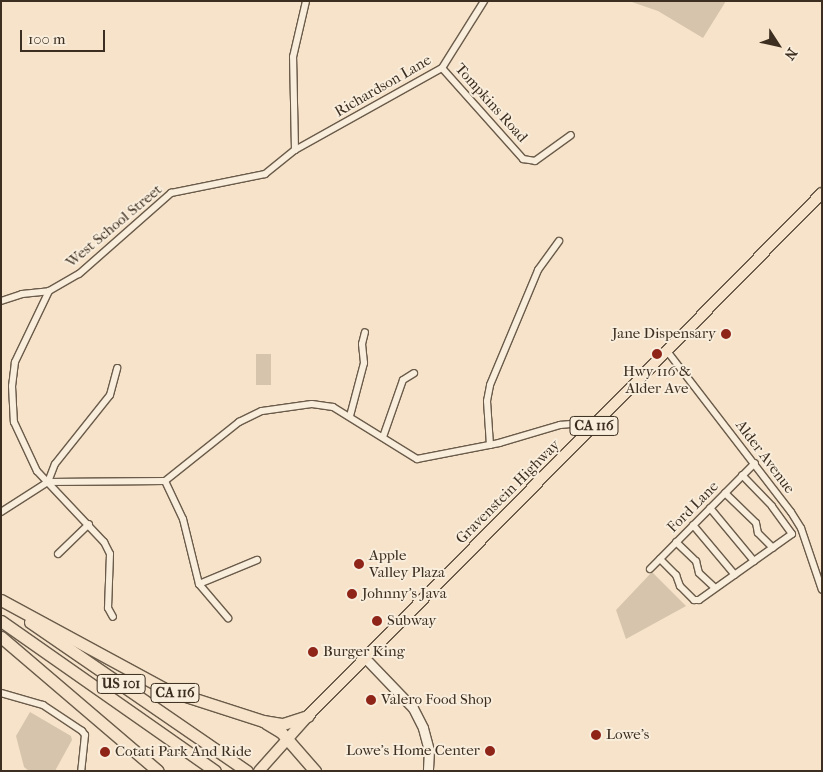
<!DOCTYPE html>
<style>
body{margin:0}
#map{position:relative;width:823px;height:772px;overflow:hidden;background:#f6e3c9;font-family:"IM FELL French Canon",serif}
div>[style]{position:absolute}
.green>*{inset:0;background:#d6c4ac;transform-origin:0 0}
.roads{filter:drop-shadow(1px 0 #6a5b4a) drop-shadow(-1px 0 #6a5b4a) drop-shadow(0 1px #6a5b4a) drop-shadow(0 -1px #6a5b4a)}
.minor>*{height:6px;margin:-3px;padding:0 3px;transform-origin:3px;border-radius:3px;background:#f9eddc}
.secondary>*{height:9px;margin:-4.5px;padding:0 4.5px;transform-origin:4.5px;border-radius:4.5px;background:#f9eddc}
.primary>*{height:10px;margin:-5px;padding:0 5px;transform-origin:5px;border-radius:5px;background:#f6e3c9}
.motorway>*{height:11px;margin:-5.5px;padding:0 5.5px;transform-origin:5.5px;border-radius:5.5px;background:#f6e3c9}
.dots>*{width:14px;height:14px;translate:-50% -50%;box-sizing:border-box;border:2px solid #f9eddc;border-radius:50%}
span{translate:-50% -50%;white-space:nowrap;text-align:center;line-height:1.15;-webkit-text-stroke:4px #f9eddc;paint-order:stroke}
.shield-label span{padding:1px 4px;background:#f9eddc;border:1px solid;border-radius:4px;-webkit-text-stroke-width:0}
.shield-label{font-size:14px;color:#3c2e20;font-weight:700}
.street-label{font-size:15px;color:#3c2e20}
.poi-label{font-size:15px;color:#3c2e20}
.right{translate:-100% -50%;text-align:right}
.left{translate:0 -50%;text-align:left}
.frame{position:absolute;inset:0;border:2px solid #3c2e20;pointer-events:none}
.north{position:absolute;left:753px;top:20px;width:50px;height:50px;-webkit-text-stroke:4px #f9eddc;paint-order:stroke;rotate:125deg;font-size:14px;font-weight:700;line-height:20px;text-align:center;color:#3c2e20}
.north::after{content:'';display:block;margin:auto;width:18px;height:22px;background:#3c2e20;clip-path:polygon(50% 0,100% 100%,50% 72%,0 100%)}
.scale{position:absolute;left:20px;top:30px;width:85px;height:22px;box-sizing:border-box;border:2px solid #3c2e20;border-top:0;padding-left:6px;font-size:15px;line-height:18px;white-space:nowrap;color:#3c2e20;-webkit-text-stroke:4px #f9eddc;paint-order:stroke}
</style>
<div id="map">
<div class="green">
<i style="clip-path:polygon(629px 1px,726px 1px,703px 38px,658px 11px)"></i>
<i style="left:256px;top:354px;width:15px;height:31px"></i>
<i style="clip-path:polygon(652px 572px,686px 606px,626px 639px,616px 610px)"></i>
<i style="clip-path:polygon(30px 712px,71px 736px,72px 740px,55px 771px,29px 771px,24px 767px,16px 736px)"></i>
</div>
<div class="roads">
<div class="minor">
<i style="left:442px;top:68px;width:122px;rotate:48.3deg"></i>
<i style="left:523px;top:159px;width:12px;rotate:9deg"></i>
<i style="left:535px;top:161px;width:44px;rotate:-35.8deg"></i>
<i style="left:295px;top:150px;width:168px;rotate:-29.2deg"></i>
<i style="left:442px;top:68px;width:79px;rotate:-57.9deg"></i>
<i style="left:49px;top:291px;width:79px;rotate:115.6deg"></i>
<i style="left:15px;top:362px;width:24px;rotate:97deg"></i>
<i style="left:12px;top:386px;width:36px;rotate:87deg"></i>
<i style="left:14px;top:422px;width:54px;rotate:64.9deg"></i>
<i style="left:37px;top:471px;width:98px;rotate:46.7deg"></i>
<i style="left:104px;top:542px;width:13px;rotate:63deg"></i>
<i style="left:110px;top:554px;width:54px;rotate:92.1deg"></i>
<i style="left:108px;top:608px;width:10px;rotate:61deg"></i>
<i style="left:1px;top:301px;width:22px;rotate:-18deg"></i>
<i style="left:22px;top:294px;width:27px;rotate:-6deg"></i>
<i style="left:49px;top:291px;width:34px;rotate:-30deg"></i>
<i style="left:79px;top:274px;width:123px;rotate:-41.4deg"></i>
<i style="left:171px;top:193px;width:96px;rotate:-11.4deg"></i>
<i style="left:265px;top:174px;width:38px;rotate:-39deg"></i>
<i style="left:295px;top:150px;width:93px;rotate:-91.2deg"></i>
<i style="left:293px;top:57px;width:57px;rotate:-76.9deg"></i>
<i style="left:667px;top:351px;width:203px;rotate:52.4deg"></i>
<i style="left:791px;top:512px;width:19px;rotate:58deg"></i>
<i style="left:801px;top:528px;width:65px;rotate:71.3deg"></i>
<i style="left:350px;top:416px;width:55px;rotate:-75.2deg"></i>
<i style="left:364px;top:363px;width:19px;rotate:-96deg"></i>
<i style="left:362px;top:344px;width:12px;rotate:-76deg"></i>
<i style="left:383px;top:437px;width:60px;rotate:-70.7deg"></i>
<i style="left:403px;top:380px;width:13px;rotate:-32deg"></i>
<i style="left:490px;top:445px;width:44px;rotate:-93.9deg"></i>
<i style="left:487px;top:401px;width:16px;rotate:-79deg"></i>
<i style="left:490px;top:385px;width:125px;rotate:-67.3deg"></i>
<i style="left:538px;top:270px;width:36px;rotate:-54deg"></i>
<i style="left:165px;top:481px;width:42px;rotate:64.7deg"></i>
<i style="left:183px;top:519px;width:67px;rotate:76.2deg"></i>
<i style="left:199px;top:584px;width:45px;rotate:49.5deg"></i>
<i style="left:48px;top:482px;width:19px;rotate:-69deg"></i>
<i style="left:55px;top:464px;width:88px;rotate:-51.4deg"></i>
<i style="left:110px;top:395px;width:28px;rotate:-75deg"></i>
<i style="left:725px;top:493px;width:43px;rotate:44.1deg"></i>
<i style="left:756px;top:523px;width:10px;rotate:79deg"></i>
<i style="left:758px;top:533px;width:21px;rotate:45deg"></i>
<i style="left:710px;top:508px;width:69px;rotate:50.3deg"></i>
<i style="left:1px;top:512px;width:56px;rotate:-32.6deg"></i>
<i style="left:48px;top:482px;width:117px;rotate:-0.5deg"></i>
<i style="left:165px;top:481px;width:95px;rotate:-38.6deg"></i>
<i style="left:239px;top:422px;width:25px;rotate:-26deg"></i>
<i style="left:262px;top:411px;width:50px;rotate:-8deg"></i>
<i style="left:312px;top:404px;width:21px;rotate:8deg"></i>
<i style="left:333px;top:407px;width:99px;rotate:31.8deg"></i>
<i style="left:417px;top:459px;width:84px;rotate:-11deg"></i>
<i style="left:499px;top:443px;width:64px;rotate:-16.4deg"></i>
<i style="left:560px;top:425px;width:11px;rotate:-5deg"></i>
<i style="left:571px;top:424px;width:18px;rotate:38deg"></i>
<i style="left:693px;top:525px;width:65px;rotate:50deg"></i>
<i style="left:676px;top:542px;width:28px;rotate:44deg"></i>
<i style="left:696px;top:561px;width:12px;rotate:76deg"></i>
<i style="left:699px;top:573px;width:22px;rotate:43deg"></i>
<i style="left:58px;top:554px;width:43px;rotate:-44.1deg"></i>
<i style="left:660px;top:559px;width:23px;rotate:45deg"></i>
<i style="left:676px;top:575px;width:12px;rotate:70deg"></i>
<i style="left:680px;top:586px;width:20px;rotate:45deg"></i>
<i style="left:694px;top:600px;width:5px"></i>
<i style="left:699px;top:600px;width:114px;rotate:-35.4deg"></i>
<i style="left:792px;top:534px;width:34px;rotate:-126deg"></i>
<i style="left:772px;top:506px;width:43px;rotate:-134.1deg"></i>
<i style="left:650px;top:569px;width:149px;rotate:-45.3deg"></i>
<i style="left:199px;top:584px;width:63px;rotate:-22.5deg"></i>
<i style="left:1px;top:693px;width:44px;rotate:15.9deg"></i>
<i style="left:43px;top:705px;width:47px;rotate:33.7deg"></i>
<i style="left:82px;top:731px;width:5px;rotate:53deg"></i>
<i style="left:85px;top:735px;width:36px;rotate:96deg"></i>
</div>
<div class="secondary">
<i style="left:366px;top:659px;width:68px;rotate:46.2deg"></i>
<i style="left:413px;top:708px;width:22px;rotate:63deg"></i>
<i style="left:423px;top:728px;width:23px;rotate:75deg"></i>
<i style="left:429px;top:750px;width:21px;rotate:93deg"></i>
</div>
<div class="primary">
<i style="left:259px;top:771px;width:74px;rotate:-48.3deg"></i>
<i style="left:308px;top:716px;width:733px;rotate:-45.5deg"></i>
</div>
<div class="motorway">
<i style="left:1px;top:600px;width:189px;rotate:28.5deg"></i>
<i style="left:167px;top:690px;width:101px;rotate:17.9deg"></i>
<i style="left:263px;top:721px;width:20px;rotate:9deg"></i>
<i style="left:283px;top:724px;width:26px;rotate:-18deg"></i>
<i style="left:1px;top:621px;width:261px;rotate:35deg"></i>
<i style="left:30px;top:622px;width:263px;rotate:34.5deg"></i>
<i style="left:1px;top:637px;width:206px;rotate:40.5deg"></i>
<i style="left:266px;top:723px;width:17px;rotate:31deg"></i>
<i style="left:281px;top:732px;width:52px;rotate:48.9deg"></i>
</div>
</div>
<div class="dots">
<i style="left:726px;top:334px;background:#8f2418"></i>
<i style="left:657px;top:354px;background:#8f2418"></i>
<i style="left:359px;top:564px;background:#8f2418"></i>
<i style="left:352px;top:594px;background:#8f2418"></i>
<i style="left:377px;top:621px;background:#8f2418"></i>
<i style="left:313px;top:652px;background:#8f2418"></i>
<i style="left:371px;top:700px;background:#8f2418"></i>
<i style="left:596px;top:735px;background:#8f2418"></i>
<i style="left:490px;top:751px;background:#8f2418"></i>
<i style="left:105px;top:752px;background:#8f2418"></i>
</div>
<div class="shield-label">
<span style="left:594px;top:426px">CA 116</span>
<span style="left:121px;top:684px">US 101</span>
<span style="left:175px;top:693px">CA 116</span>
</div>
<div class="street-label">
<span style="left:383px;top:86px;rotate:-30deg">Richardson Lane</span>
<span style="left:491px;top:103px;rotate:48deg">Tompkins Road</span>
<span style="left:114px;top:226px;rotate:-40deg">West School Street</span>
<span style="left:765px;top:457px;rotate:53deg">Alder Avenue</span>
<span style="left:508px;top:492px;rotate:-45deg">Gravenstein Highway</span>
<span style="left:693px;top:507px;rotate:-45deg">Ford Lane</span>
</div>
<div class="poi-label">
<span class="right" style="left:716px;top:334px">Jane Dispensary</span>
<span style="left:657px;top:380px">Hwy 116 &amp;<br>Alder Ave</span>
<span class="left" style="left:369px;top:564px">Apple<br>Valley Plaza</span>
<span class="left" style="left:362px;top:594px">Johnny's Java</span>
<span class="left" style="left:387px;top:621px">Subway</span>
<span class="left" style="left:323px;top:652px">Burger King</span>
<span class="left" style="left:381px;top:700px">Valero Food Shop</span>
<span class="left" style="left:606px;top:735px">Lowe's</span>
<span class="right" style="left:480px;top:751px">Lowe's Home Center</span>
<span class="left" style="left:115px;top:752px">Cotati Park And Ride</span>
</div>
<div class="frame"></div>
<div class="north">N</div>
<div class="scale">100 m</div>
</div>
